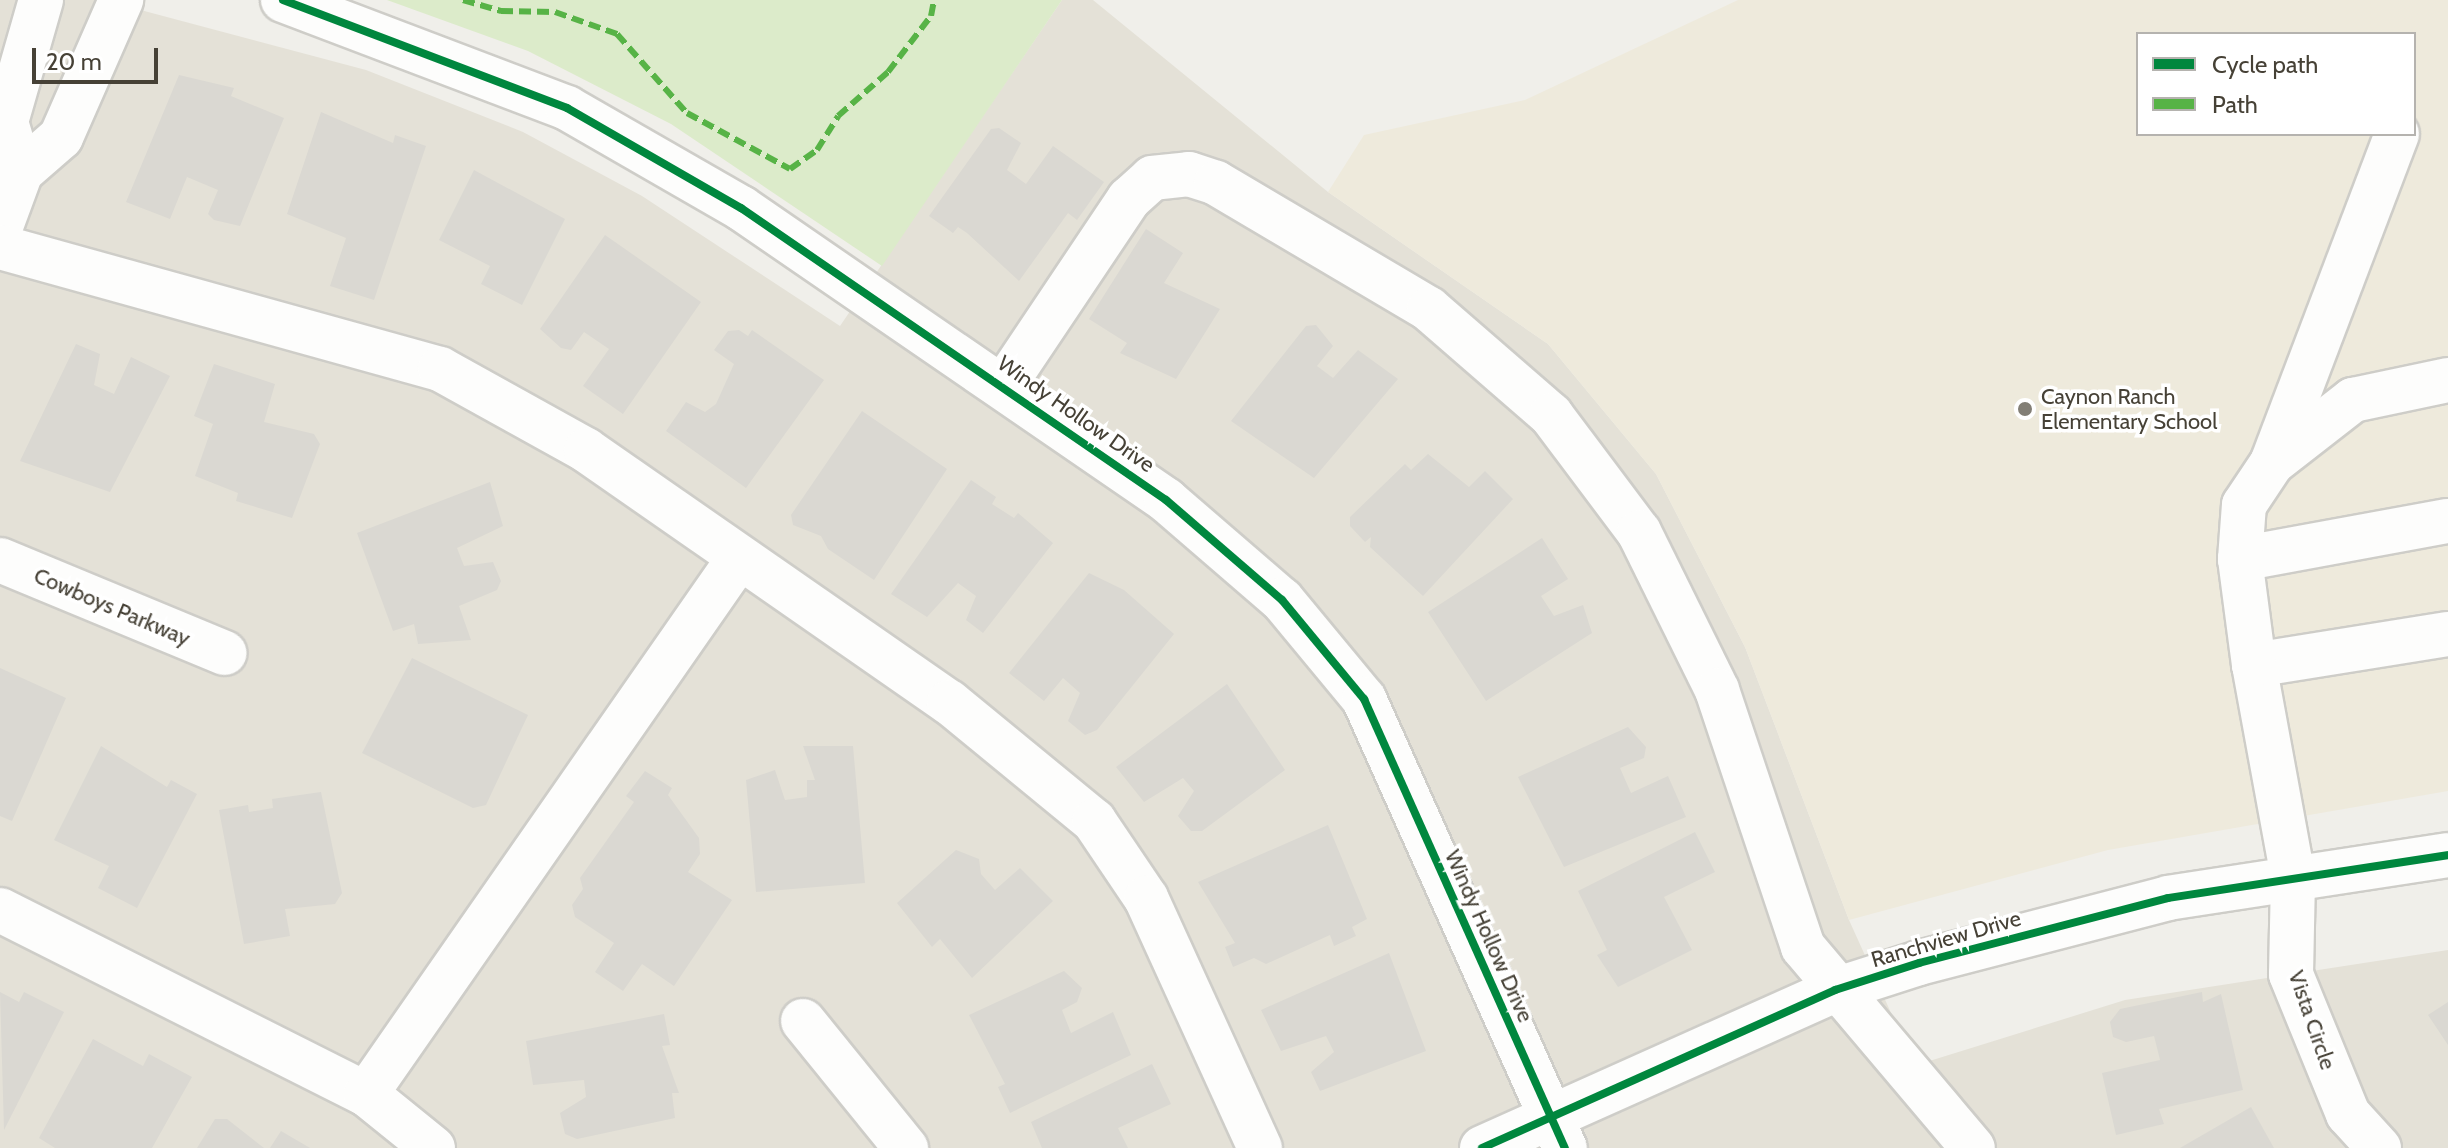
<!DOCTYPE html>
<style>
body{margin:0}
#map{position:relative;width:2448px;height:1148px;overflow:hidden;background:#f0efea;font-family:Cabin,sans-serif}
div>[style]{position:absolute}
.residential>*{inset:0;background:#e4e1d7}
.education>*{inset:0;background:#eeeadc}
.green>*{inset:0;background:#dcebca}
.building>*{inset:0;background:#dad8d2}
.roads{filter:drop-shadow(2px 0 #cecdc8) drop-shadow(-2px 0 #cecdc8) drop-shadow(0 2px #cecdc8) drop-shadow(0 -2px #cecdc8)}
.minor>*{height:44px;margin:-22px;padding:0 22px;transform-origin:22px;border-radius:22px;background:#fdfdfc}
.quiet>*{height:6px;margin-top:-3px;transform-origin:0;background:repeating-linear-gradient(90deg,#57b346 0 12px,transparent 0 18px)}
.cycleway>*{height:8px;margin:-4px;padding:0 4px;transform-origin:4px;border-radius:4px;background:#00873e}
.dots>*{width:22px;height:22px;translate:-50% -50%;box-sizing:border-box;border:4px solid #fff;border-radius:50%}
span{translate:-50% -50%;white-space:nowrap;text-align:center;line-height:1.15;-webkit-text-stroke:7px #fff;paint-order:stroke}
.poi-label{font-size:22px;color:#464136}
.left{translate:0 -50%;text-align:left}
.street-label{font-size:22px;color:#464136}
.legend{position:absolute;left:2136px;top:32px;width:280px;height:104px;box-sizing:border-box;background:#fff;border:2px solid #b5b3af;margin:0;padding:10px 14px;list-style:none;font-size:24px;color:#464136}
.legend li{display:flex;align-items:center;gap:16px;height:40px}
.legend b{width:40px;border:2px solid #b5b3af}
.scale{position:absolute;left:32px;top:48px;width:126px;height:36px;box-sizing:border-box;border:4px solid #464136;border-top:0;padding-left:10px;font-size:24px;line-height:28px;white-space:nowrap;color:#464136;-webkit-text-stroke:6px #fff;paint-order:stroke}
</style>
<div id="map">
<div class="residential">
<i style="clip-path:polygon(0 0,103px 0,366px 70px,523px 132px,642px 196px,840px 326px,1062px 0,1093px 0,1328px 192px,1548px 344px,1656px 474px,1745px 647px,1849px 920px,1906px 1046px,1923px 1063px,2125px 1000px,2448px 950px,2448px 1148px,0 1148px)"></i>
</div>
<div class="education">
<i style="clip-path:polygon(evenodd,1738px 0,2448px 0,2448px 791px,2108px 850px,1849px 920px,1745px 647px,1656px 474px,1548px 344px,1328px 192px,1364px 135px,1525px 100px,1738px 0,2138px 34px,2414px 34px,2414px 134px,2138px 134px,2138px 34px)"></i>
</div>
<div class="green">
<i style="clip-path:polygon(387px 0,1062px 0,882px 266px,671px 124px,528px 51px)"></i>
</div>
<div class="building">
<i style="clip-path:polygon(179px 75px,234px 88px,231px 96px,284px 118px,240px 226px,214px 220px,208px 214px,218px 190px,187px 177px,170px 219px,126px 202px)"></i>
<i style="clip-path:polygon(321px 112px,393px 143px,395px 135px,426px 146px,374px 300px,330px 286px,346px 238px,287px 214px)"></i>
<i style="clip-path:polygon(999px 128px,1021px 143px,1007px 170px,1026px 184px,1053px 146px,1104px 182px,1077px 220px,1068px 213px,1019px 281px,967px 233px,958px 227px,953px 233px,929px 216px,991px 129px)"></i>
<i style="clip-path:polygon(474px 170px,565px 219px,522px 305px,481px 284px,490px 266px,439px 240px)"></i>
<i style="clip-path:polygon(1146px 229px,1183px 253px,1164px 283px,1220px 309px,1176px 379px,1120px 353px,1127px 343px,1089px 319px)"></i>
<i style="clip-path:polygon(605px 235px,701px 302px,623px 414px,583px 386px,609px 349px,584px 332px,571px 350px,561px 348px,540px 329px)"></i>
<i style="clip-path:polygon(1316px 325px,1333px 346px,1317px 366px,1333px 378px,1358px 350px,1398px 379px,1314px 478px,1231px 421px,1306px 326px)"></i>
<i style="clip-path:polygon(739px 330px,748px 336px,752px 330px,824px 380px,746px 488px,666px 431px,686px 402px,705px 412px,716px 404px,734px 364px,714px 350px,728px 331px)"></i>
<i style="clip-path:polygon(76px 344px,100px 354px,94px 385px,114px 394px,131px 357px,170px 376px,110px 492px,20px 461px)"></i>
<i style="clip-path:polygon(214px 364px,275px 384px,264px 422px,314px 434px,320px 444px,292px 518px,236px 501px,238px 493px,195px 476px,213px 424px,194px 416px)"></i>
<i style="clip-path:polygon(862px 411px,947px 469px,874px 580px,828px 549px,821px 536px,793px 525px,791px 515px)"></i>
<i style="clip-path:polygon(1428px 454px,1469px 487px,1485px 471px,1513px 499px,1423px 596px,1370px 547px,1371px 537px,1365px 542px,1350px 526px,1350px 517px,1405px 464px,1411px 470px)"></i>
<i style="clip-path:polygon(971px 480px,996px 497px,992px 504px,1014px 518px,1018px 513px,1053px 543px,983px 633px,966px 620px,976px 596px,958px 583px,927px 617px,891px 594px)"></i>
<i style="clip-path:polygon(490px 482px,503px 526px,457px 548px,464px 566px,493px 562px,501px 581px,497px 590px,459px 606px,471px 640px,418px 644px,414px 624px,393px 631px,357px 533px)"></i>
<i style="clip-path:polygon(1542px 538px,1568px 579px,1541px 596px,1554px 616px,1583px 605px,1592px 633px,1486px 701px,1428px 612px)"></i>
<i style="clip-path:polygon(1089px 573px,1124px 590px,1174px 634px,1097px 730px,1085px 735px,1068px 721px,1080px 693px,1063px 678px,1044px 701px,1009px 673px)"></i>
<i style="clip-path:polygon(412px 658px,528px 715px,486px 805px,473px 808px,362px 753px)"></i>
<i style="clip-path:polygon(0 668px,66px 698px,12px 821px,0 816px)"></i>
<i style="clip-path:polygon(1227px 684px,1285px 770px,1202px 831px,1191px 831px,1178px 816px,1194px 791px,1183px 778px,1144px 802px,1116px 767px)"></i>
<i style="clip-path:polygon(1628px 727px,1646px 747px,1644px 758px,1620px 768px,1631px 793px,1668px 776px,1686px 817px,1564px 867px,1518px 777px)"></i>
<i style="clip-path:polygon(101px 746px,167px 787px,171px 780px,197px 794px,137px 908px,98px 888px,109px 866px,54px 840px)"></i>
<i style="clip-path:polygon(803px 746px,853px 746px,865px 883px,756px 892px,746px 780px,775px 770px,785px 800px,807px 797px,807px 780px,815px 780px)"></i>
<i style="clip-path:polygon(645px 771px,672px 788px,668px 795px,699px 838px,700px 854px,688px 872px,732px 900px,674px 986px,642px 964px,623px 991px,595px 972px,614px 943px,575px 917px,572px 905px,583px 889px,580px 878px,634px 802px,626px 796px)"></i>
<i style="clip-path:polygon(321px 792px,342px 893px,335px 904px,285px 909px,290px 936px,244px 944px,219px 810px,248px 805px,249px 812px,273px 808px,272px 799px)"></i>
<i style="clip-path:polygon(1328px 825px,1367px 919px,1352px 927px,1356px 936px,1334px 946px,1330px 935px,1266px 964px,1254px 958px,1233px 967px,1225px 947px,1235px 943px,1198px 882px)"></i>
<i style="clip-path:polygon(1695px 832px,1715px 872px,1664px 897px,1692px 950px,1618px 987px,1597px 955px,1607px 950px,1578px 891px)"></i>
<i style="clip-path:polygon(956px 850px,979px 859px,981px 874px,995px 890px,1020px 868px,1053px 901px,972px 978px,940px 939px,932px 947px,897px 903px)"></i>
<i style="clip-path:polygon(1389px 953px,1426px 1051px,1320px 1091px,1311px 1072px,1334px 1052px,1326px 1036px,1281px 1051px,1261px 1010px)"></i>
<i style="clip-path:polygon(1064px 971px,1082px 988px,1077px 1002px,1062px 1010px,1071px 1033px,1113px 1012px,1131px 1055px,1010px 1113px,998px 1087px,1005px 1084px,969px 1015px)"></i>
<i style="clip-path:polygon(0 992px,19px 1002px,24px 992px,64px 1012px,4px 1130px)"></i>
<i style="clip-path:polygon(2202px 992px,2203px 1002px,2221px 994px,2243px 1090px,2159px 1109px,2164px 1124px,2116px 1135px,2102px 1073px,2160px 1060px,2154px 1036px,2126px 1042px,2113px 1037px,2110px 1022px,2120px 1009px)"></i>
<i style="clip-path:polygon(2448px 1002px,2448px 1045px,2428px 1015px)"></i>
<i style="clip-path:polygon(664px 1014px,670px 1045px,662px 1046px,679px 1093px,672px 1093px,675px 1118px,577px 1139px,565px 1134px,560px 1113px,586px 1097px,584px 1080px,533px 1085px,526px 1041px)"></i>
<i style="clip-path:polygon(93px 1039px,143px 1066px,149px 1054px,192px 1077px,152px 1148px,55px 1148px,39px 1138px)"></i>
<i style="clip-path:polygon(1152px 1064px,1171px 1104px,1118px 1128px,1128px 1148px,1042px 1148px,1031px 1122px)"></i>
<i style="clip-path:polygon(2251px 1107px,2274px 1148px,2180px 1148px)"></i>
<i style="clip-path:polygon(215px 1119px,227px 1119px,264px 1148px,197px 1148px)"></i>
<i style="clip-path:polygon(281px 1131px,310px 1148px,270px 1148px)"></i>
</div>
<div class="roads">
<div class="minor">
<i style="left:283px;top:0;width:304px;rotate:20.8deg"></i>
<i style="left:567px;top:108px;width:201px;rotate:29.9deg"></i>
<i style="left:741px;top:208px;width:516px;rotate:34.49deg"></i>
<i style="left:1166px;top:500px;width:153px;rotate:40.8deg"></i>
<i style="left:1282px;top:600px;width:129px;rotate:50.4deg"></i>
<i style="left:1364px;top:699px;width:492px;rotate:65.9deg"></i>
<i style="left:21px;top:172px;width:52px;rotate:-106.7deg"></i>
<i style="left:6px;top:122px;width:127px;rotate:-74deg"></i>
<i style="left:0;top:229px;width:61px;rotate:-69.8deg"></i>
<i style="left:21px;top:172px;width:53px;rotate:-41.2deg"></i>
<i style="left:61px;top:137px;width:150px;rotate:-66.3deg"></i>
<i style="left:0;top:247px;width:457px;rotate:15.5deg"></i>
<i style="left:440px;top:369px;width:167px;rotate:29deg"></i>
<i style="left:586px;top:450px;width:442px;rotate:34.8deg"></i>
<i style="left:949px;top:702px;width:188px;rotate:39.4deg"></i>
<i style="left:1094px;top:821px;width:93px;rotate:56deg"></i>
<i style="left:1146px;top:898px;width:275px;rotate:65.5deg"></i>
<i style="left:1005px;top:384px;width:223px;rotate:-56.2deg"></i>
<i style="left:1129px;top:199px;width:31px;rotate:-42deg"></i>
<i style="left:1152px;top:178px;width:37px;rotate:-6deg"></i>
<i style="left:1189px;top:174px;width:28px;rotate:18deg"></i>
<i style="left:1216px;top:183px;width:247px;rotate:30.6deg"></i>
<i style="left:1429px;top:309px;width:162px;rotate:41deg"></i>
<i style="left:1551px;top:415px;width:146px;rotate:53.1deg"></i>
<i style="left:1639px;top:532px;width:176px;rotate:63.7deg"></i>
<i style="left:1717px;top:690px;width:271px;rotate:71.5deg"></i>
<i style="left:1803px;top:947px;width:263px;rotate:49.8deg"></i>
<i style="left:2272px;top:463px;width:352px;rotate:-69.2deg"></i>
<i style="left:2240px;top:559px;width:211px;rotate:-10.4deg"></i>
<i style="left:0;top:560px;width:243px;rotate:22.5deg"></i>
<i style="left:2254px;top:665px;width:196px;rotate:-9.1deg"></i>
<i style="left:0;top:910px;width:410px;rotate:26.7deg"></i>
<i style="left:803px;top:1021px;width:164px;rotate:51deg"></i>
<i style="left:433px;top:1148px;width:86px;rotate:-141.1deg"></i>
<i style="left:366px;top:1094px;width:653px;rotate:-55.17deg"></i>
<i style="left:1482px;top:1148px;width:387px;rotate:-24.1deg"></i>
<i style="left:1835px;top:990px;width:88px;rotate:-17.8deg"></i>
<i style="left:1919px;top:963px;width:257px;rotate:-14.6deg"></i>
<i style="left:2168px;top:898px;width:283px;rotate:-8.7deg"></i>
<i style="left:2379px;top:1148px;width:46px;rotate:-132.4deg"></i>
<i style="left:2348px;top:1114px;width:151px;rotate:-112.2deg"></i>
<i style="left:2291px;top:974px;width:97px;rotate:-88.8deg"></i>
<i style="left:2293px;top:877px;width:216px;rotate:-100.4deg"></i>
<i style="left:2254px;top:665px;width:107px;rotate:-97.5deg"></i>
<i style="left:2240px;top:559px;width:54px;rotate:-85.8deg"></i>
<i style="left:2244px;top:505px;width:50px;rotate:-56.3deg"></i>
<i style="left:2272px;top:463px;width:103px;rotate:-37.9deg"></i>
<i style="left:2353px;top:400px;width:97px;rotate:-11.9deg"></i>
</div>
</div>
<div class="quiet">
<i style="left:463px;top:0;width:40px;rotate:16deg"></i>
<i style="left:501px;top:11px;width:54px;rotate:1.1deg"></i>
<i style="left:555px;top:12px;width:66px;rotate:19.5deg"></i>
<i style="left:617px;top:34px;width:106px;rotate:48.5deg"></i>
<i style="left:687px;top:113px;width:117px;rotate:28.5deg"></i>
<i style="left:790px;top:169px;width:33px;rotate:-35deg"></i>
<i style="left:817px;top:150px;width:40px;rotate:-58deg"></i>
<i style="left:838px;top:116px;width:67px;rotate:-41.3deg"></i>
<i style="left:888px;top:72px;width:71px;rotate:-52.5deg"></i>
<i style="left:931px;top:16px;width:16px;rotate:-79deg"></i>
</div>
<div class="cycleway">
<i style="left:283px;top:0;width:304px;rotate:20.8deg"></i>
<i style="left:567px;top:108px;width:201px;rotate:29.9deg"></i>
<i style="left:741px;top:208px;width:516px;rotate:34.49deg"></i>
<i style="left:1166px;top:500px;width:153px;rotate:40.8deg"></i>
<i style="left:1282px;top:600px;width:129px;rotate:50.4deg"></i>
<i style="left:1364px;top:699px;width:492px;rotate:65.9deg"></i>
<i style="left:1482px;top:1148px;width:387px;rotate:-24.1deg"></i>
<i style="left:1835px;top:990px;width:88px;rotate:-17.8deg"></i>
<i style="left:1919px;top:963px;width:257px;rotate:-14.6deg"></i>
<i style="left:2168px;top:898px;width:283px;rotate:-8.7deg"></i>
</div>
<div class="dots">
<i style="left:2025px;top:409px;background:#827e75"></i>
</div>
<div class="poi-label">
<span class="left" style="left:2041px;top:409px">Caynon Ranch<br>Elementary School</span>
</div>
<div class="street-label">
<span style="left:1076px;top:414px;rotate:35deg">Windy Hollow Drive</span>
<span style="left:112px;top:607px;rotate:23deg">Cowboys Parkway</span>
<span style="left:1489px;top:936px;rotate:66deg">Windy Hollow Drive</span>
<span style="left:1946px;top:939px;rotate:-16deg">Ranchview Drive</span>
<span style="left:2312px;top:1020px;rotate:71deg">Vista Circle</span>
</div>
<ul class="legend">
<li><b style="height:10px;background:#00873e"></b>Cycle path</li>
<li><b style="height:10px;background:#57b346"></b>Path</li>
</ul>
<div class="scale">20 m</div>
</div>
